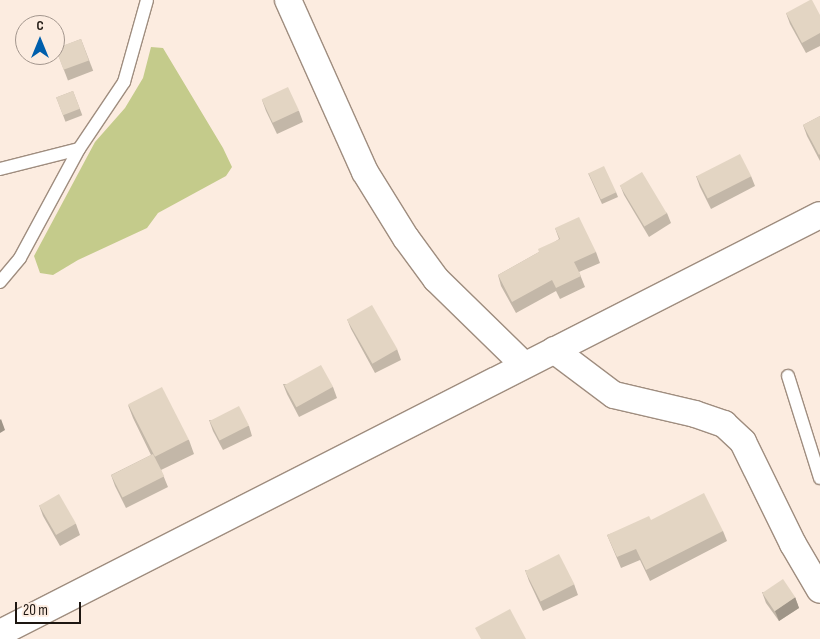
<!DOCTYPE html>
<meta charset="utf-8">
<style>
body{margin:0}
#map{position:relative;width:820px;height:639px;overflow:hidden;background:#fcece0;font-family:"Sofia Sans Condensed",sans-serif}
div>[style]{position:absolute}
.green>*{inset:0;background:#c4cb8b}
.roads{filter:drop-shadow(1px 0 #9f8d7f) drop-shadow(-1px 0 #9f8d7f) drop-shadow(0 1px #9f8d7f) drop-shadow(0 -1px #9f8d7f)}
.lane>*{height:12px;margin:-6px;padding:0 6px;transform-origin:6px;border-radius:6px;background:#fff}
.street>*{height:26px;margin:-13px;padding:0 13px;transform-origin:13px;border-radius:13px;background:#fff}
.wall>*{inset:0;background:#c3b7a8;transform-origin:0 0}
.shaded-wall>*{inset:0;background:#9f9588}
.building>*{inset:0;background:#e3d5c3;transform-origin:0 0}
span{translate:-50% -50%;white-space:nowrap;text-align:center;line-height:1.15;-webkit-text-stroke:4.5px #fcece0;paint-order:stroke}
.north{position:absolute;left:15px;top:15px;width:50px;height:50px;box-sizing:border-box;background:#fcece0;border:1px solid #a3968d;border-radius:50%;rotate:0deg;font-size:14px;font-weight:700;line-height:20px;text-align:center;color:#1d1611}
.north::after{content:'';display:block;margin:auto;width:18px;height:22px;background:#005fac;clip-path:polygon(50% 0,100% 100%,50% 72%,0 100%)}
.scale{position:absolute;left:15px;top:602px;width:66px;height:22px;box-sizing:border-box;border:2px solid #1d1611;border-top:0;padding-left:6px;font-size:15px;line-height:18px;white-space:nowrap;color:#1d1611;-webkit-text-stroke:4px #fcece0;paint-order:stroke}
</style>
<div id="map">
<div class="green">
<i style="clip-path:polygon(151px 47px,163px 48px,223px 148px,232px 167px,226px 176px,158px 213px,147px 228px,78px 260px,53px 275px,40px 273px,34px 256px,95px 142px,125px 108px,143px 78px)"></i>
</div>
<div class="roads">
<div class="lane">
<i style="left:0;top:169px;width:81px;rotate:-14.2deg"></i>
<i style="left:0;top:282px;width:31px;rotate:-50deg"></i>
<i style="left:20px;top:258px;width:124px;rotate:-61.6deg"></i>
<i style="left:79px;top:149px;width:81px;rotate:-56.1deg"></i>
<i style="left:124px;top:82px;width:85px;rotate:-74.3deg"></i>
<i style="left:788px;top:376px;width:107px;rotate:72.6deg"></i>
</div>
<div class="street">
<i style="left:288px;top:0;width:188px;rotate:65.9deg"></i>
<i style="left:365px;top:172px;width:78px;rotate:58.2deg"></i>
<i style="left:406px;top:238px;width:51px;rotate:53.8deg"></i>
<i style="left:436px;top:279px;width:122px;rotate:44.3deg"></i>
<i style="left:554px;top:350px;width:75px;rotate:36.9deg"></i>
<i style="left:614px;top:395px;width:83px;rotate:13.2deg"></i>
<i style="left:695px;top:414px;width:31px;rotate:19deg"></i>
<i style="left:724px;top:424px;width:26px;rotate:43deg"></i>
<i style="left:743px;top:442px;width:114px;rotate:63.9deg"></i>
<i style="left:793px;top:544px;width:53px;rotate:59.6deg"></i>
<i style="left:0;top:633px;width:920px;rotate:-27.01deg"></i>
</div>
</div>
<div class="wall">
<i style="clip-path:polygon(786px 13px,820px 15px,820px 46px,806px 53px,790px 24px)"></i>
<i style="left:81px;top:39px;width:34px;height:27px;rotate:69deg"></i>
<i style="left:73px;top:91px;width:26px;height:18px;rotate:69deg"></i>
<i style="clip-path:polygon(262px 100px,299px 111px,303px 122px,277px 134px,266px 111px)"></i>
<i style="clip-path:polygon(820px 116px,820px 161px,807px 136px,803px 125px)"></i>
<i style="clip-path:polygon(588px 173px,616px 192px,618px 197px,602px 204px)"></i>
<i style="clip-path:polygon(696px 176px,751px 176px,755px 186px,711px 209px,700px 187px)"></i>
<i style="clip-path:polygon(620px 185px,667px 213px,671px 223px,649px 237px,624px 195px)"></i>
<i style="clip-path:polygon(555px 228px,596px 252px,600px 263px,579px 272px,585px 287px,560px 299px,556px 291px,516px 313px,501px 286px,498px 275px,539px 252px,559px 239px)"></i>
<i style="clip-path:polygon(347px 319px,397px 349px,401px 360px,375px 373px,351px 329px)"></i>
<i style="clip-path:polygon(283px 384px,333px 387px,337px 398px,299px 417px,287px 394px)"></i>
<i style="clip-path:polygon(128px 405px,189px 440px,194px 454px,161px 470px,168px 487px,126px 508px,115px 486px,111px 475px,151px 455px,133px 418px)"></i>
<i style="clip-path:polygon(209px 420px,249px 426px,252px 436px,223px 450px,213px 431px)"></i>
<i style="clip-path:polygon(39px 505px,76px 524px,80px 535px,60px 546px,43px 516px)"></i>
<i style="clip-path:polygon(651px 520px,723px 531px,727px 541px,650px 581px,640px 560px,621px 568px,607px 535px)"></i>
<i style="clip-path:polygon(525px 570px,574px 584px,578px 595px,543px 611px,529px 581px)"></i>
<i style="clip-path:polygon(762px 592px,795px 597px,799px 608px,779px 621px,766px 603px)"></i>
</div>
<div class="shaded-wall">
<i style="clip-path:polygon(1px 419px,5px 430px,0 433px,0 420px)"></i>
<i style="clip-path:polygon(795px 597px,799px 608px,779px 621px,775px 611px)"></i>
</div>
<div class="building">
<i style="clip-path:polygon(810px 0,812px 0,820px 15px,820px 33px,802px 43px,786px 13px)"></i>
<i style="left:81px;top:39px;width:23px;height:27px;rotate:70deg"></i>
<i style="left:288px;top:87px;width:26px;height:29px;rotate:65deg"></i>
<i style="left:73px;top:91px;width:19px;height:18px;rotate:69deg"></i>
<i style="clip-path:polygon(820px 116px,820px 154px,819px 155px,803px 125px)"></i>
<i style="left:740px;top:154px;width:25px;height:49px;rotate:63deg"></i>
<i style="left:604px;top:166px;width:29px;height:17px;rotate:65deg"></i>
<i style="left:642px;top:172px;width:48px;height:26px;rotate:59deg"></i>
<i style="clip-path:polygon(579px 217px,596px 252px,574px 262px,581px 276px,556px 288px,552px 280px,512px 302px,498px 275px,539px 252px,538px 249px,560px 239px,555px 228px)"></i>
<i style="left:372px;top:305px;width:51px;height:29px;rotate:60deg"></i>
<i style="left:321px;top:365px;width:25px;height:42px;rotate:61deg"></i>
<i style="left:162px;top:387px;width:59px;height:38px;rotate:63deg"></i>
<i style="left:239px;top:406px;width:22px;height:33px;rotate:63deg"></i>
<i style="left:153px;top:454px;width:25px;height:47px;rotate:63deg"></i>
<i style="clip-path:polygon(704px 493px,723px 531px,646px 570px,636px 549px,617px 557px,607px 535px,649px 516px,651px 520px)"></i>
<i style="left:59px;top:494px;width:34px;height:23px;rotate:60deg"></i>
<i style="left:559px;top:554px;width:34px;height:38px;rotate:63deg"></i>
<i style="left:783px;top:579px;width:22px;height:25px;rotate:56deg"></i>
<i style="clip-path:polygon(510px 609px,526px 639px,481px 639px,475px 628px)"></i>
</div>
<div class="north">С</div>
<div class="scale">20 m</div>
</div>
